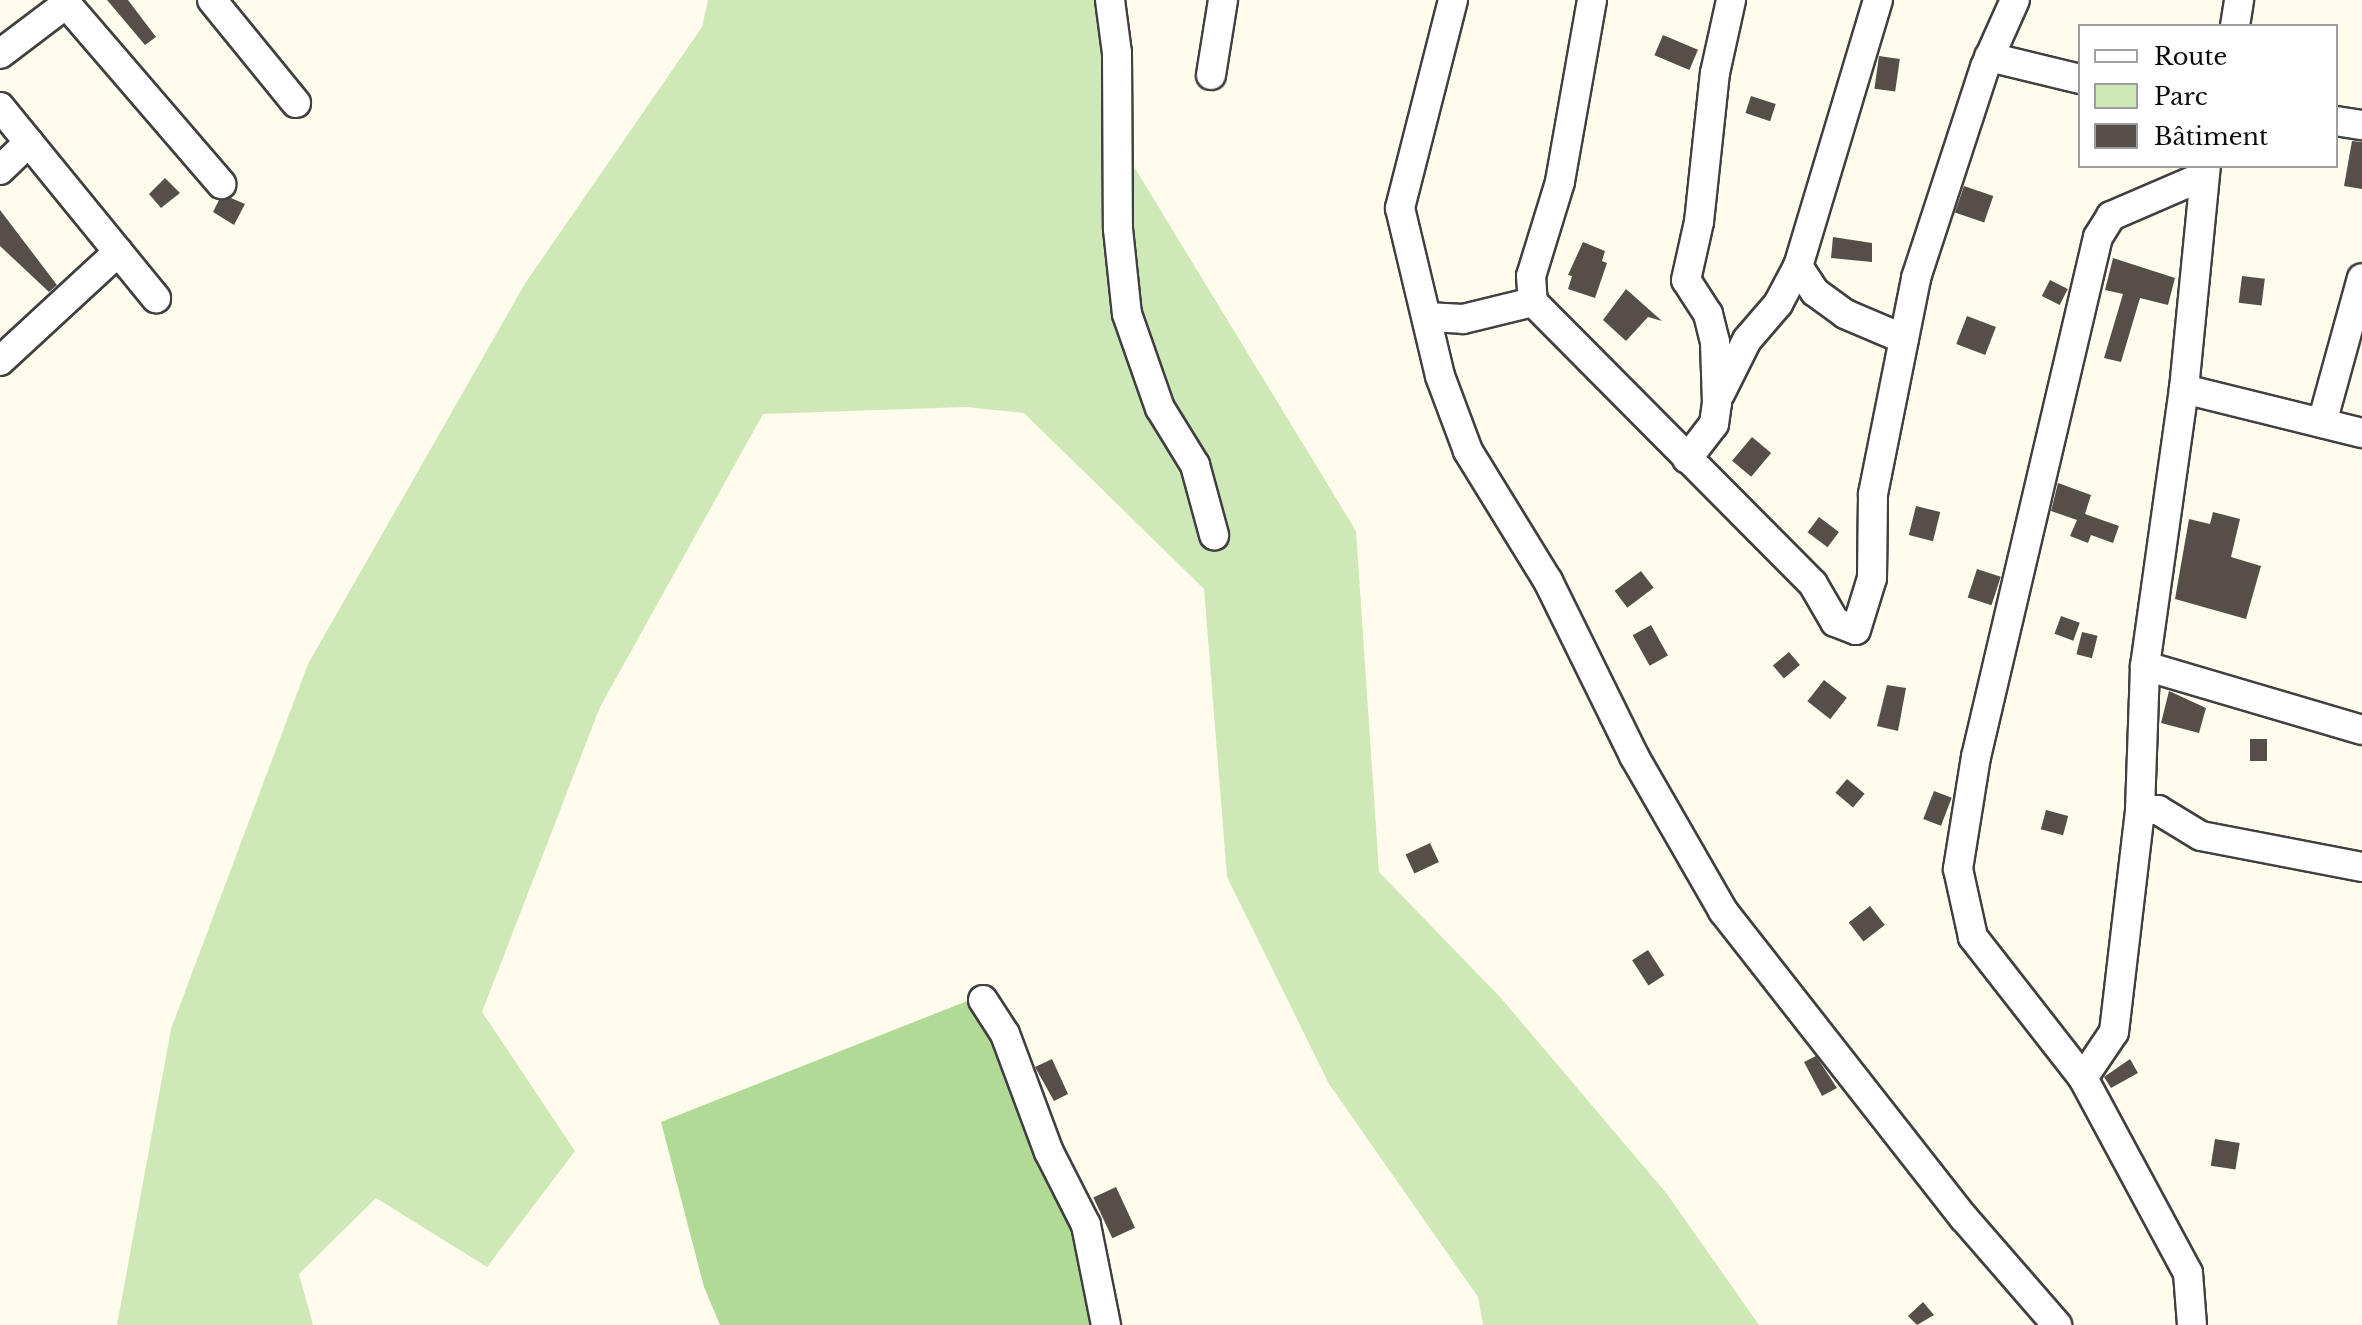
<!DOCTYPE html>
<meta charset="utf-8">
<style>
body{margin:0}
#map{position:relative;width:2362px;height:1325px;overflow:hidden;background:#fffced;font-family:"Libre Baskerville",serif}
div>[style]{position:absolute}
.green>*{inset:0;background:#cee9b7}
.forest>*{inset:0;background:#b1da96}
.building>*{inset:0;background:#564f49;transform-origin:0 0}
.roads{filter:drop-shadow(2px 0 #404040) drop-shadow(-2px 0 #404040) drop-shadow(0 2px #404040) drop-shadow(0 -2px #404040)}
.minor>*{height:28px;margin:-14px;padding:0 14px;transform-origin:14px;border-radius:14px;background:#fff}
span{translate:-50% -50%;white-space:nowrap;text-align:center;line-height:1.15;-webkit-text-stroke:8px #fff;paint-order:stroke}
.legend{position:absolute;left:2078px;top:24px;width:260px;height:144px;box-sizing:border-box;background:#fff;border:2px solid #9e9e9e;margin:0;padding:10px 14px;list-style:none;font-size:24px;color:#0d0d0d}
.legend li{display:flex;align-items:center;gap:16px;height:40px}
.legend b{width:40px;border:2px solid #9e9e9e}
</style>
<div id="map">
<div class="green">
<i style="clip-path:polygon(708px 0,1123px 0,1133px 165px,1356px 531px,1379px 872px,1501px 998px,1667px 1194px,1759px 1325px,1483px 1325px,1478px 1297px,1329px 1084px,1227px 877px,1204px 589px,1024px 413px,966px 407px,763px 414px,600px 707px,482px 1012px,575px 1151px,487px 1267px,376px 1198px,299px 1274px,313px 1325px,117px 1325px,171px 1029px,308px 664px,526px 282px,702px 27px)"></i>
</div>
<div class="forest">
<i style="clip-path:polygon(990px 992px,1117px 1325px,720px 1325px,704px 1287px,661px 1122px)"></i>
</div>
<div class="building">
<i style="clip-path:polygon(107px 0,128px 0,156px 37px,145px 45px)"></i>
<i style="left:1663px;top:35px;width:38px;height:22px;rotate:23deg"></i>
<i style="left:1879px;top:56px;width:21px;height:33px;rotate:8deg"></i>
<i style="left:1751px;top:96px;width:26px;height:18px;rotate:18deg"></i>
<i style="clip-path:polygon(2352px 141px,2362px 142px,2362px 189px,2344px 186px)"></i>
<i style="clip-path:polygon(165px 178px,180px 193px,161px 208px,149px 194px)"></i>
<i style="left:1964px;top:186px;width:31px;height:28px;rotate:19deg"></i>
<i style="clip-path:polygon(231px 198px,245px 204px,234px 225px,213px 212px,219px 200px)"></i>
<i style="clip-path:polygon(0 210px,57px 285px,49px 292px,0 246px)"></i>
<i style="clip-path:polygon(1833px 237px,1872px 243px,1872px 262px,1831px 258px)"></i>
<i style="clip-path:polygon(1583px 242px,1605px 251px,1602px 261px,1607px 263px,1595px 298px,1568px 289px,1572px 276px,1568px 275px)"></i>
<i style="clip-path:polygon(2113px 258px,2175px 278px,2168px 305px,2140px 298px,2121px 362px,2104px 358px,2123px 294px,2105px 290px)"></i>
<i style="left:2242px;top:276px;width:23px;height:27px;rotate:7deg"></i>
<i style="left:2050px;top:280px;width:20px;height:18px;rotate:27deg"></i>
<i style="clip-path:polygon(1626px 289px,1662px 321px,1648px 317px,1626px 341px,1603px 320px)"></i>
<i style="left:1967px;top:316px;width:31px;height:30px;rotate:21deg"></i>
<i style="left:1752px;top:437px;width:25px;height:31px;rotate:40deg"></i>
<i style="clip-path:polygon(2058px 483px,2091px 495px,2085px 514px,2119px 526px,2113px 543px,2091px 535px,2088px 543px,2070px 536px,2077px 520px,2051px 511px)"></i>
<i style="left:1916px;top:506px;width:25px;height:30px;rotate:14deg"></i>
<i style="clip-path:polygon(2213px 512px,2240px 519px,2231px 557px,2261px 566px,2246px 619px,2175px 599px,2189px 519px,2210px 524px)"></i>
<i style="left:1819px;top:517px;width:25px;height:19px;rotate:37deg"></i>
<i style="left:1977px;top:569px;width:25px;height:30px;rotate:18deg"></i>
<i style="left:1641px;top:571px;width:21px;height:33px;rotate:53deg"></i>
<i style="left:2061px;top:616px;width:20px;height:19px;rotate:20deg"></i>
<i style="left:1651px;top:625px;width:35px;height:21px;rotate:61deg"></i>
<i style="left:2082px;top:632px;width:16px;height:23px;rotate:14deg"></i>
<i style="left:1789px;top:652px;width:17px;height:21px;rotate:50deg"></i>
<i style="left:1824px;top:680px;width:29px;height:27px;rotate:38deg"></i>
<i style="clip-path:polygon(1887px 685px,1906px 688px,1898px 731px,1877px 726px)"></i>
<i style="clip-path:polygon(2169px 691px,2206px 708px,2199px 733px,2161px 723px)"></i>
<i style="left:2250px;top:739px;width:17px;height:22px"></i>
<i style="left:1847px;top:779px;width:23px;height:18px;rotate:40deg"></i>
<i style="left:1934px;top:791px;width:19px;height:30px;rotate:21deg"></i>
<i style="left:2046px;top:810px;width:23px;height:20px;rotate:15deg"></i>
<i style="left:1430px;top:843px;width:21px;height:27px;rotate:65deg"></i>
<i style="left:1870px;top:906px;width:24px;height:27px;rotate:52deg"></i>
<i style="left:1648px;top:950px;width:30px;height:19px;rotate:57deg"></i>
<i style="clip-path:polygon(1816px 1056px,1837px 1088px,1822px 1096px,1804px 1062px)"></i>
<i style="clip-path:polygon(1052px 1059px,1068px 1094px,1054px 1101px,1035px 1067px)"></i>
<i style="clip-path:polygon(2130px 1059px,2138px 1073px,2111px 1088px,2104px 1077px)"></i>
<i style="left:2215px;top:1139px;width:25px;height:27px;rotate:9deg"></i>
<i style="left:1116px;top:1187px;width:45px;height:25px;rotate:65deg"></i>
<i style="clip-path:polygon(1923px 1302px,1934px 1315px,1917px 1325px,1908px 1316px)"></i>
</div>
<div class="roads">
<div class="minor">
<i style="left:63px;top:0;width:243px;rotate:49.3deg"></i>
<i style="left:212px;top:0;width:133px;rotate:50.8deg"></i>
<i style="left:1110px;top:0;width:53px;rotate:82.5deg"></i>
<i style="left:1117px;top:53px;width:176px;rotate:89.7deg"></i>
<i style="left:1118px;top:229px;width:85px;rotate:84deg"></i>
<i style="left:1127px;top:314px;width:100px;rotate:70.7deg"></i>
<i style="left:1160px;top:408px;width:67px;rotate:58.4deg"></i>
<i style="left:1195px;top:465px;width:73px;rotate:74.8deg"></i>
<i style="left:1453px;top:0;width:215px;rotate:104.3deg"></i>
<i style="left:1400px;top:208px;width:173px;rotate:76.6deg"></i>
<i style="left:1440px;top:376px;width:80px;rotate:69.5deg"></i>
<i style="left:1468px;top:451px;width:153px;rotate:58.4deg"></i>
<i style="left:1548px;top:581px;width:195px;rotate:63.8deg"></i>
<i style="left:1634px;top:756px;width:179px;rotate:60.1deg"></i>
<i style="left:1723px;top:911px;width:390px;rotate:51.9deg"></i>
<i style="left:1964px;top:1218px;width:142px;rotate:49deg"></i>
<i style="left:1592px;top:0;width:185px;rotate:100deg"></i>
<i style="left:1560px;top:182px;width:98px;rotate:107.1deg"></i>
<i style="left:1531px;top:276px;width:26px;rotate:86deg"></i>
<i style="left:1533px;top:302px;width:397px;rotate:45.2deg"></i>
<i style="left:1813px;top:584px;width:44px;rotate:59.9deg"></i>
<i style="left:1835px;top:622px;width:22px;rotate:21deg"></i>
<i style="left:1856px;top:630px;width:54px;rotate:-72.9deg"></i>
<i style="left:1872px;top:578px;width:84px;rotate:-89.3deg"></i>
<i style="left:1873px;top:494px;width:220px;rotate:-78.7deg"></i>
<i style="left:1916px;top:278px;width:222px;rotate:-71.9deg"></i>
<i style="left:1985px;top:67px;width:73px;rotate:-65.9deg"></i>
<i style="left:1878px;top:0;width:278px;rotate:106.7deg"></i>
<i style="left:1798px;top:266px;width:31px;rotate:57deg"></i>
<i style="left:1815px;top:292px;width:37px;rotate:36deg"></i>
<i style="left:1845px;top:314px;width:64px;rotate:23deg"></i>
<i style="left:2235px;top:26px;width:26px;rotate:-81deg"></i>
<i style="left:0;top:54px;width:83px;rotate:-37.1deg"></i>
<i style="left:1989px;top:57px;width:94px;rotate:13.6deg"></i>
<i style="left:1211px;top:75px;width:76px;rotate:-80.9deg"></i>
<i style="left:0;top:107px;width:247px;rotate:50.8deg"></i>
<i style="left:2336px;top:121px;width:26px;rotate:9deg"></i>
<i style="left:0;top:170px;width:40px;rotate:-44deg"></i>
<i style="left:1427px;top:317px;width:36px;rotate:3deg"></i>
<i style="left:1463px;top:319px;width:72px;rotate:-13.7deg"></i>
<i style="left:0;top:361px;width:161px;rotate:-42.7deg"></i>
<i style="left:2184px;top:389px;width:183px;rotate:13.9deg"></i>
<i style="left:1720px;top:394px;width:60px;rotate:-63.4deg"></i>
<i style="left:1747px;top:340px;width:48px;rotate:-49.3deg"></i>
<i style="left:1778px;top:304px;width:43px;rotate:-62.2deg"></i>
<i style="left:2322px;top:423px;width:150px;rotate:-74.6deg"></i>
<i style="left:1687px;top:459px;width:44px;rotate:-52.4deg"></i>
<i style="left:1714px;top:424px;width:21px;rotate:-82deg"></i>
<i style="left:1717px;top:403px;width:61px;rotate:-91.9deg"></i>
<i style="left:1715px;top:342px;width:29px;rotate:-104deg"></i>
<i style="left:1708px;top:314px;width:40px;rotate:-122.9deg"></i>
<i style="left:1686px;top:280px;width:59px;rotate:-77.4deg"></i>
<i style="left:1699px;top:222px;width:150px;rotate:-83.9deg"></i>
<i style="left:1715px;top:73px;width:75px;rotate:-77.6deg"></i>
<i style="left:2145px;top:666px;width:226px;rotate:16.4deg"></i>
<i style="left:2140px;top:810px;width:18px"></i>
<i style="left:2158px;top:810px;width:50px;rotate:31.2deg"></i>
<i style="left:2201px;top:836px;width:164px;rotate:10.9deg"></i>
<i style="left:983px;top:1000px;width:40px;rotate:57.1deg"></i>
<i style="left:1005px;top:1034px;width:126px;rotate:69.6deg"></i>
<i style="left:1049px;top:1152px;width:82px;rotate:63.1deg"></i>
<i style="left:1086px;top:1225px;width:102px;rotate:78.7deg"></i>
<i style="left:2083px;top:1078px;width:55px;rotate:-56deg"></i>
<i style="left:2114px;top:1032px;width:224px;rotate:-83.3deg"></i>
<i style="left:2140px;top:810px;width:144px;rotate:-88deg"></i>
<i style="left:2145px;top:666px;width:280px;rotate:-82deg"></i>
<i style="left:2184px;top:389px;width:224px;rotate:-84.4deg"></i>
<i style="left:2192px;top:1325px;width:52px;rotate:-94.4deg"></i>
<i style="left:2188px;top:1273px;width:221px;rotate:-118.3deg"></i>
<i style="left:2083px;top:1078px;width:179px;rotate:-128deg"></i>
<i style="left:1973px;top:937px;width:70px;rotate:-102.4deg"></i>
<i style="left:1958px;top:869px;width:113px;rotate:-80.9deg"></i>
<i style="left:1976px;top:757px;width:534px;rotate:-76.8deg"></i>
<i style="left:2098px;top:237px;width:25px;rotate:-58deg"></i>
<i style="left:2111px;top:216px;width:101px;rotate:-23.3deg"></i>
</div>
</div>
<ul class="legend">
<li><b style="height:10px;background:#fff"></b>Route</li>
<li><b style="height:22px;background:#cee9b7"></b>Parc</li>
<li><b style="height:22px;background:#564f49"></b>Bâtiment</li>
</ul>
</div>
